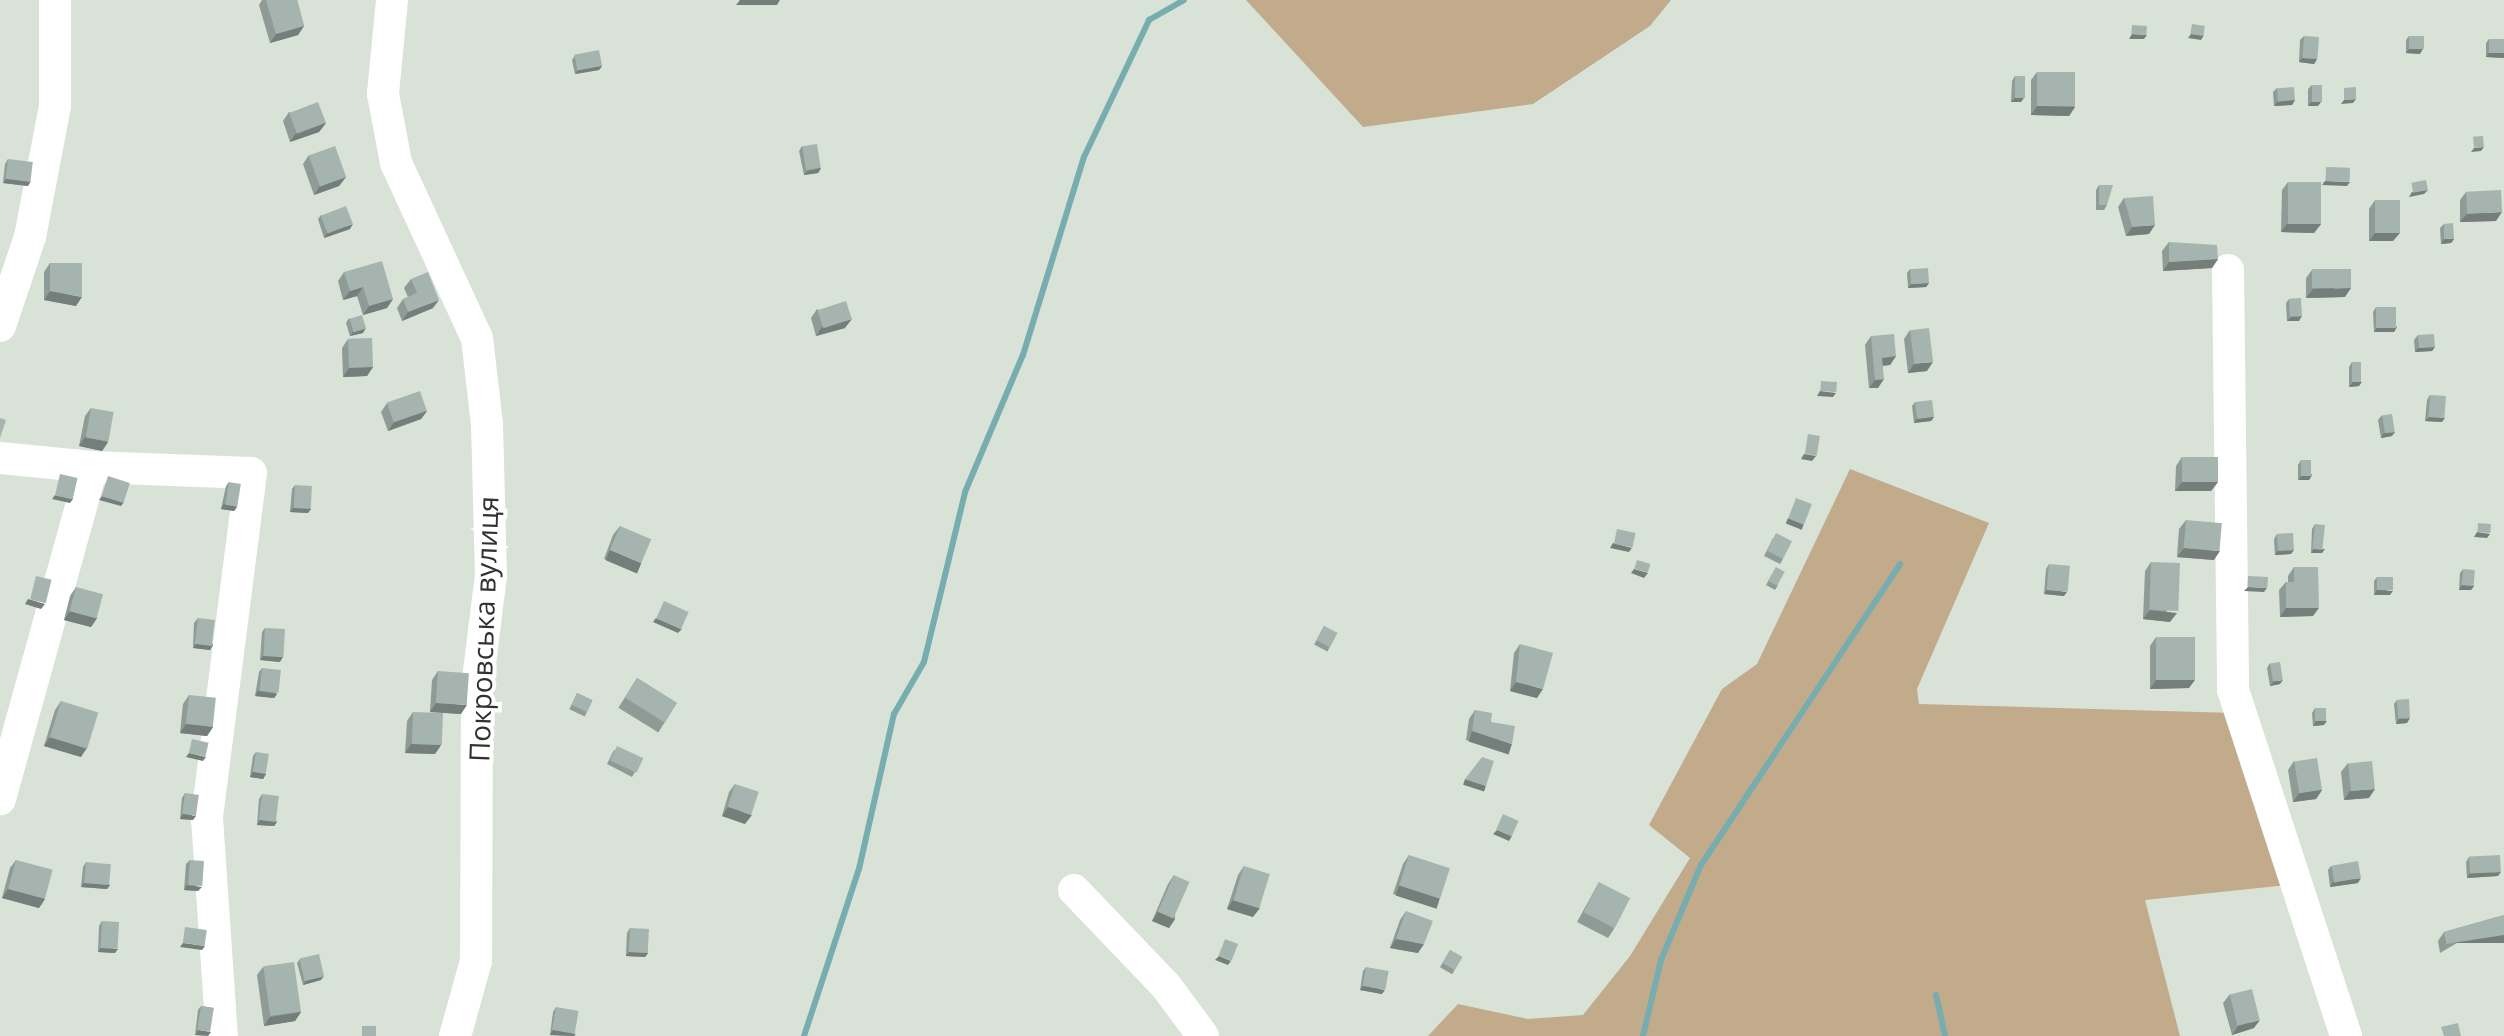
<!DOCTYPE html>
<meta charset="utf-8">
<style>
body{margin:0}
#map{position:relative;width:2504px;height:1036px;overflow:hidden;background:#d9e2d7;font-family:"Open Sans",sans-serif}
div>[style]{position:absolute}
.green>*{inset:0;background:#c1ab8b}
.stream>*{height:6px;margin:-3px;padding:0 3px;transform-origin:3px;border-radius:3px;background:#78adb0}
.minor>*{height:32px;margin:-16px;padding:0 16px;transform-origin:16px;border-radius:16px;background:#fff}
.wall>*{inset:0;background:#8f9b96;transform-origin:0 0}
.shaded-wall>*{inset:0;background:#747e7a;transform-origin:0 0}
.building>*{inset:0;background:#a6b4af;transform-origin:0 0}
span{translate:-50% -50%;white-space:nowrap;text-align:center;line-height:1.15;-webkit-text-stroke:8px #fff;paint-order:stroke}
.street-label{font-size:28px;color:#2f322e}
</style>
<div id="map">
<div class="green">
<i style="clip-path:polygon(1246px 0,1671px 0,1650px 26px,1533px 104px,1363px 127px)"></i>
<i style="clip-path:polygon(1850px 469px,1989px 523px,1917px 689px,1919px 704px,2234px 713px,2287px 885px,2145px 900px,2180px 1036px,1428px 1036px,1458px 1004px,1528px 1019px,1583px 1015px,1630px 956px,1690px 858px,1649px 825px,1722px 689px,1757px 664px)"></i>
</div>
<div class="stream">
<i style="left:1936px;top:995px;width:42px;rotate:77.6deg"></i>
<i style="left:804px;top:1036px;width:176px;rotate:-71.8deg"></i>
<i style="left:859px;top:869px;width:159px;rotate:-77.3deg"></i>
<i style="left:894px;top:714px;width:60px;rotate:-60deg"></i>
<i style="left:924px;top:662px;width:175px;rotate:-76.4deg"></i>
<i style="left:965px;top:492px;width:149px;rotate:-67.1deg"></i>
<i style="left:1023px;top:355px;width:207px;rotate:-72.9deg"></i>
<i style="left:1084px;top:157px;width:152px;rotate:-64.6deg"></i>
<i style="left:1149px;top:20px;width:40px;rotate:-29.7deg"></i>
<i style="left:1643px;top:1036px;width:78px;rotate:-76.7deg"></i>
<i style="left:1661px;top:960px;width:103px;rotate:-67.2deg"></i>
<i style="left:1701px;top:865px;width:361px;rotate:-56.5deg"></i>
</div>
<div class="minor">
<i style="left:392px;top:0;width:94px;rotate:95.5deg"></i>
<i style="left:383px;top:94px;width:70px;rotate:79.3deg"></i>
<i style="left:396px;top:163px;width:193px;rotate:65.2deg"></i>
<i style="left:477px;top:338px;width:87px;rotate:83.4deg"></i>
<i style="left:487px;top:424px;width:151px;rotate:88.5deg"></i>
<i style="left:491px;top:575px;width:113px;rotate:97.1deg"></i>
<i style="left:477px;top:687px;width:274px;rotate:90.2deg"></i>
<i style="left:476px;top:961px;width:78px;rotate:105.6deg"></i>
<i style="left:2228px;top:270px;width:420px;rotate:89.3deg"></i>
<i style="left:2233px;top:690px;width:364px;rotate:71.9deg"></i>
<i style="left:0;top:326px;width:94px;rotate:-71.4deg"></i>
<i style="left:30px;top:237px;width:133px;rotate:-79.2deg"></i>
<i style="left:55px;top:106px;width:106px;rotate:-90deg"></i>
<i style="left:0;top:458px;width:92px;rotate:5.6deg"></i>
<i style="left:92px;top:467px;width:345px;rotate:105.5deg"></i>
<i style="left:92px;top:467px;width:159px;rotate:2.2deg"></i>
<i style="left:251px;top:473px;width:348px;rotate:97.3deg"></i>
<i style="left:207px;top:818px;width:219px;rotate:86.1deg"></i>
<i style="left:1074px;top:890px;width:133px;rotate:46.2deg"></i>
<i style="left:1166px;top:986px;width:62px;rotate:53.5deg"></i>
</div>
<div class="wall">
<i style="clip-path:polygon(262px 0,297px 0,304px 26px,298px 35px,270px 43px,259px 5px)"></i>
<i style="clip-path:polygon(2304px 36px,2317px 59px,2314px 64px,2299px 62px,2300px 40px)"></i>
<i style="clip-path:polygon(2409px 36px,2420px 54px,2406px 53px,2406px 40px)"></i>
<i style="clip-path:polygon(2489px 39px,2504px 39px,2504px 58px,2486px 57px,2486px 43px)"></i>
<i style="clip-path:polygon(575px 55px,602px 66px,599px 70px,575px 74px,572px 60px)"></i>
<i style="clip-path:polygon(2037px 72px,2075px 107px,2069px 116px,2031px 115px,2031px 80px)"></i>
<i style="clip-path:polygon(2015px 76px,2021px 102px,2011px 102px,2012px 81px)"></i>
<i style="clip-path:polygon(2312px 85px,2318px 106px,2308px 106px,2308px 89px)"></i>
<i style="clip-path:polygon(2277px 88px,2295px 100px,2292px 105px,2274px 106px,2273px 92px)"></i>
<i style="clip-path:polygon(289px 112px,326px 123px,319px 132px,290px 142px,283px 121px)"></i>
<i style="clip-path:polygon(802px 146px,821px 168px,818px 173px,804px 175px,799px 151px)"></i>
<i style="clip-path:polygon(309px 155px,346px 177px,339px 186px,314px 195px,303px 164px)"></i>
<i style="clip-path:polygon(8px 159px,28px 186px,3px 183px,5px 164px)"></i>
<i style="clip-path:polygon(2288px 182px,2321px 224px,2314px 233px,2281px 232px,2282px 190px)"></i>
<i style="clip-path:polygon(2099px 185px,2107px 205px,2104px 210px,2096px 210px,2096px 190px)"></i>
<i style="clip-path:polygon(2466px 192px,2496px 221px,2460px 222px,2460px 200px)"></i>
<i style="clip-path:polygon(2124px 198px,2149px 234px,2126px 236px,2118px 207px)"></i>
<i style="clip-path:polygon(2375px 200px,2393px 241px,2369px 241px,2369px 209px)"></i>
<i style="clip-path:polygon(321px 215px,350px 229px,324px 238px,318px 219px)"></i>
<i style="clip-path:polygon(2444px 224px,2454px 239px,2451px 243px,2441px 244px,2440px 228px)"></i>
<i style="clip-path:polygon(2169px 242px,2218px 259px,2212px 268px,2163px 271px,2162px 251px)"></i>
<i style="clip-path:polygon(50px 263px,76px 306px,44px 300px,44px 272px)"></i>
<i style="clip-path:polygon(1910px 269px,1929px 283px,1926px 287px,1908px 288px,1907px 273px)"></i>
<i style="clip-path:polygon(2312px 270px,2345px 297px,2306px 298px,2306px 278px)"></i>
<i style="clip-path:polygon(344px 272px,393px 299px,387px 308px,363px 315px,357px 296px,343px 300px,338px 281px)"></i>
<i style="clip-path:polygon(411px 279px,433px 308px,402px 321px,397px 308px,403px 299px,408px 297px,404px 288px)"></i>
<i style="clip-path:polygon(2289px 299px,2299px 321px,2287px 321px,2286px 303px)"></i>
<i style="clip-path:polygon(2376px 307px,2397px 327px,2394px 332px,2374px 332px,2373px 312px)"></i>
<i style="clip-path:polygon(817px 309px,845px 328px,816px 336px,811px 318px)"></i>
<i style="clip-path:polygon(349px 318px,363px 333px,350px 336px,346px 323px)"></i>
<i style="clip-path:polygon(1910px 330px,1927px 371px,1908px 373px,1904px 339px)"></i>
<i style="clip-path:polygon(2418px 335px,2435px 347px,2432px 351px,2415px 352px,2414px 340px)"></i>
<i style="clip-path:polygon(1871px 336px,1896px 356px,1890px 365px,1883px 366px,1878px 388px,1869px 388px,1865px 345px)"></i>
<i style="clip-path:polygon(348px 339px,373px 367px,367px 376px,343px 377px,342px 348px)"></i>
<i style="clip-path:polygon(2352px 362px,2359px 386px,2349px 387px,2349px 367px)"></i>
<i style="clip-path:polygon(2430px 395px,2442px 422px,2425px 421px,2427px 400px)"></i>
<i style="clip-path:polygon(1915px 402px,1934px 417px,1931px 421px,1914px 423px,1912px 406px)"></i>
<i style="clip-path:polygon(387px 403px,427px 411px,421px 419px,388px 431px,381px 412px)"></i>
<i style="clip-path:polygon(91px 408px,108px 442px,102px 451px,79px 446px,85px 416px)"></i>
<i style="clip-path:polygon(2382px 415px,2392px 436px,2381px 438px,2378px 420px)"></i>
<i style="clip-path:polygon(2182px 457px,2218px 482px,2211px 491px,2175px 491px,2176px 466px)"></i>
<i style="clip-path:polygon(2301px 460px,2312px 475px,2309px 480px,2298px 480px,2298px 465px)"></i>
<i style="clip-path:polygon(229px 482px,237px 507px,234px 511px,221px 509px,226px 486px)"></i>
<i style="clip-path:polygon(295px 485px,311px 509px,308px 513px,290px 512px,292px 489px)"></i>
<i style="clip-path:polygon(2186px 520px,2214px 560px,2177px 557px,2179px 529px)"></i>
<i style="clip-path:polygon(2315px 524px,2322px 553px,2311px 553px,2312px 529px)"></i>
<i style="clip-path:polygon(620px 526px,641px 563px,635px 572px,604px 559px,613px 535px)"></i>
<i style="clip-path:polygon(2277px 534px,2291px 554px,2275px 555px,2274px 539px)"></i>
<i style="clip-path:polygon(1773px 538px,1783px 559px,1780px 564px,1764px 556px)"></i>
<i style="clip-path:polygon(2151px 562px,2170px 622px,2143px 619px,2145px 571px)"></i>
<i style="clip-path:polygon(2049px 564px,2064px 596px,2044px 594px,2046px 569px)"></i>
<i style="clip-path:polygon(1776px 567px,1778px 585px,1775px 590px,1766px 585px)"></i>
<i style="clip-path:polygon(2294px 567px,2313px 616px,2280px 617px,2279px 590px,2286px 582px,2288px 582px,2288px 576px)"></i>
<i style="clip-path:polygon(2463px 569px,2474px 586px,2471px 590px,2459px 590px,2460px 573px)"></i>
<i style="clip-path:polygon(2377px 577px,2390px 595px,2374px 595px,2374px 581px)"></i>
<i style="clip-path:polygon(76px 587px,97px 618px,91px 627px,64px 620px,70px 596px)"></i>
<i style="clip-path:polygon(198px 618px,213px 645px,210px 650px,193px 648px,194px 623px)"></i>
<i style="left:1324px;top:626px;width:15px;height:21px;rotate:28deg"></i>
<i style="clip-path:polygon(265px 628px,280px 662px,260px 660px,262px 632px)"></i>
<i style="clip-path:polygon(2156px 637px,2189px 688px,2150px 689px,2150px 646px)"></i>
<i style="clip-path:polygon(1520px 644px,1537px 698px,1510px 691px,1514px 653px)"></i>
<i style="clip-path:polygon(2270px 663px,2280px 684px,2270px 686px,2267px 668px)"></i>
<i style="clip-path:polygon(262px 668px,277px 694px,274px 698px,255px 696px,259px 672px)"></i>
<i style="clip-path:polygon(438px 671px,461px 714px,430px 712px,432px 680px)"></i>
<i style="left:637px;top:678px;width:47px;height:35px;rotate:32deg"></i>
<i style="left:577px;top:693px;width:17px;height:18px;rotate:25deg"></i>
<i style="clip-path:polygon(189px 695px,213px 727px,207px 736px,180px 733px,183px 704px)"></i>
<i style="clip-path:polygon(2397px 700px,2407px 723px,2396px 724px,2394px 704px)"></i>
<i style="clip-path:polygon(61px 701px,81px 757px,44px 746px,55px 710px)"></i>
<i style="clip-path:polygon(2315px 708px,2324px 725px,2313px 726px,2312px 713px)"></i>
<i style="clip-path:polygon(1475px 710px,1491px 722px,1506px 753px,1466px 740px,1469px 719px)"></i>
<i style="clip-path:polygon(413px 712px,441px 745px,435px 754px,405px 753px,407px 721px)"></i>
<i style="clip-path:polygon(614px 750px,643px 758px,632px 777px,607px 764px)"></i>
<i style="clip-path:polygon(256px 752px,266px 774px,263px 779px,250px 777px,253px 756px)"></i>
<i style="clip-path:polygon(2294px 761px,2322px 790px,2316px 799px,2293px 802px,2288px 770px)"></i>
<i style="clip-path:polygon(2348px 763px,2369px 798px,2344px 800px,2341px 772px)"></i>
<i style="clip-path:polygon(735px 784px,745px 824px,722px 816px,729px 792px)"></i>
<i style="clip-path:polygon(185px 793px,193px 820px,180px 819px,182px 798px)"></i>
<i style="clip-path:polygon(262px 794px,277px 822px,274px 826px,257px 825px,259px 799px)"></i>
<i style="clip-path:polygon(1409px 855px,1440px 898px,1434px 907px,1393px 894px,1403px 864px)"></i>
<i style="clip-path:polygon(2469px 857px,2498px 876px,2467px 878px,2466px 862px)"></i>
<i style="clip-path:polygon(16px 860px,45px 899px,39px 908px,2px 898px,10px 868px)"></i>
<i style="clip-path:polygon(190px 860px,198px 891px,184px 890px,186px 864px)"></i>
<i style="clip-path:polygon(86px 862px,110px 885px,107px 889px,81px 887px,83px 867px)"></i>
<i style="clip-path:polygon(1244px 866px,1253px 917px,1227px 909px,1238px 875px)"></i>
<i style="clip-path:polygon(2331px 866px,2358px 883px,2330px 887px,2328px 870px)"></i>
<i style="clip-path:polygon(1174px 875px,1175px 919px,1169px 928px,1152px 921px,1168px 884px)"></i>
<i style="clip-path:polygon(1599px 882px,1614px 929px,1608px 938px,1577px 922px)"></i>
<i style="clip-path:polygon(1406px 911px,1418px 953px,1390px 948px,1400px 920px)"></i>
<i style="clip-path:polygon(2504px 915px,2440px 953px,2438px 941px,2444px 932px)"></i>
<i style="clip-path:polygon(102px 921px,115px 953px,98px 952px,99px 926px)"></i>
<i style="clip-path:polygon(630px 928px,648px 953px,645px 957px,626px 956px,627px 933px)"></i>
<i style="left:1450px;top:950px;width:14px;height:20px;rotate:30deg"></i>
<i style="clip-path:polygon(300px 959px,321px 980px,303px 985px,297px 963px)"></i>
<i style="clip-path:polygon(263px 967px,301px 1012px,295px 1021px,264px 1026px,257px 975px)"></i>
<i style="clip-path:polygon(1366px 967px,1382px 994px,1360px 990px,1363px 971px)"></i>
<i style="clip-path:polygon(2230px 994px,2254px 1028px,2232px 1035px,2223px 1003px)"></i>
<i style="clip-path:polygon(201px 1006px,214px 1008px,195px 1035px,198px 1010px)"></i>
<i style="clip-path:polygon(556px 1007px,574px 1036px,550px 1035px,553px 1012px)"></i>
</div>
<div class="shaded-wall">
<i style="clip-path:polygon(740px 0,780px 0,777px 5px,736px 5px)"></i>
<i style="clip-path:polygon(304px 26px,298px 35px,270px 43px,276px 34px)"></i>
<i style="clip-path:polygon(2132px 34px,2147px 35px,2144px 39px,2129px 39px)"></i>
<i style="clip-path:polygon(2191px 34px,2204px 35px,2201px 40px,2188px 38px)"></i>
<i style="clip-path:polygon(2409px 49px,2423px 49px,2420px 54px,2406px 53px)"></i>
<i style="clip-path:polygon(2489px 53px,2504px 53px,2504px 58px,2486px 57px)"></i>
<i style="clip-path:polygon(2302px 58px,2317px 59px,2314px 64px,2299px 62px)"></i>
<i style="clip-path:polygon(602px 66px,599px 70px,575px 74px,578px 70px)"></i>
<i style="clip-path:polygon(2015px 98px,2024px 98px,2021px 102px,2011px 102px)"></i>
<i style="clip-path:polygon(2356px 99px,2353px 103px,2341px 104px,2344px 100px)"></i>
<i style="clip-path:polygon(2295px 100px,2292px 105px,2274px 106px,2277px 102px)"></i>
<i style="clip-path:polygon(2311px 102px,2321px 102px,2318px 106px,2308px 106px)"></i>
<i style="clip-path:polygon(2037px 106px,2075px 107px,2069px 116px,2031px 115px)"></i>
<i style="clip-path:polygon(326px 123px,319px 132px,290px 142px,296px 133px)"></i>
<i style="clip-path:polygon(2484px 147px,2481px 151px,2471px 152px,2474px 148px)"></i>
<i style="clip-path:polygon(821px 168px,818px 173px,804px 175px,807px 171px)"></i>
<i style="clip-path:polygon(346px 177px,339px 186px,314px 195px,320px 186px)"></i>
<i style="clip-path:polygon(6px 179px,31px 181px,28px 186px,3px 183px)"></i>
<i style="clip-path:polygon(2325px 181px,2350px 182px,2347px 186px,2322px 185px)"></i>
<i style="clip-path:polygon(2428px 190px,2424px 194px,2409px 197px,2412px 192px)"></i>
<i style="clip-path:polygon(2502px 212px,2496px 221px,2460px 222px,2467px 214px)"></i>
<i style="clip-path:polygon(353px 224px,350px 229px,324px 238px,327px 233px)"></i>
<i style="clip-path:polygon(2287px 224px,2321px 224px,2314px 233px,2281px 232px)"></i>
<i style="clip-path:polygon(2155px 225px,2149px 234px,2126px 236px,2132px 227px)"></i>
<i style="clip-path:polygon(2375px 233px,2400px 233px,2393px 241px,2369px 241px)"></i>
<i style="clip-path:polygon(2444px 239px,2454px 239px,2451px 243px,2441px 244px)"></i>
<i style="clip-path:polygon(2218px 259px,2212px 268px,2163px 271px,2169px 262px)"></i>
<i style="clip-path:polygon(1929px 283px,1926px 287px,1908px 288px,1911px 284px)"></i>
<i style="clip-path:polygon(363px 287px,357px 296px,343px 300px,350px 291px)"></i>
<i style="clip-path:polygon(2351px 288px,2345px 297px,2306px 298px,2313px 289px)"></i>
<i style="clip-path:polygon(50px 291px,82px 297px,76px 306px,44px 300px)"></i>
<i style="clip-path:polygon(393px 299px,387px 308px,363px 315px,369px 306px)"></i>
<i style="clip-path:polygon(439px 300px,433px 308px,402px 321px,408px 312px)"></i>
<i style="clip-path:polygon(2302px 316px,2299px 321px,2287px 321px,2291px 317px)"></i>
<i style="clip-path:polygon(852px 319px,845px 328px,816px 336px,822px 327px)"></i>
<i style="clip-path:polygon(2397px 327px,2394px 332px,2374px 332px,2377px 328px)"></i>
<i style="clip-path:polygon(366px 328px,363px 333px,350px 336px,353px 332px)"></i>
<i style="clip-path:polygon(2435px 347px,2432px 351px,2415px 352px,2418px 348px)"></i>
<i style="clip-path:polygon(1896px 356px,1890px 365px,1876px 366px,1882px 358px)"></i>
<i style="clip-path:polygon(1933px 362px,1927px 371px,1908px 373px,1914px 364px)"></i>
<i style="clip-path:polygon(373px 367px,367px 376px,343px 377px,349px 368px)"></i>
<i style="clip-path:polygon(1884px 379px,1878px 388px,1869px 388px,1875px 380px)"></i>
<i style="clip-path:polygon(2353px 382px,2362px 382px,2359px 386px,2349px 387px)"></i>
<i style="clip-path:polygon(1820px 391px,1836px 393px,1833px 397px,1817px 396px)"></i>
<i style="clip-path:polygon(427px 411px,421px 419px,388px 431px,394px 422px)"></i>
<i style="clip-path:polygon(1934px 417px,1931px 421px,1914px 423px,1917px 418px)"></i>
<i style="clip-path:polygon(2429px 417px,2445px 418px,2442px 422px,2425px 421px)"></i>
<i style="clip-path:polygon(2395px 432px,2392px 436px,2381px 438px,2384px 433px)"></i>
<i style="clip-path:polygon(85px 437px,108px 442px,102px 451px,79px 446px)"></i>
<i style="clip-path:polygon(1804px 454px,1816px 456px,1812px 461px,1801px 459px)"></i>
<i style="clip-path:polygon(2312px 475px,2309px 480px,2298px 480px,2302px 476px)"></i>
<i style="clip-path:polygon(2182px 482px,2218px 482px,2211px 491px,2175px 491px)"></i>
<i style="clip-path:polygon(55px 495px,73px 499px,70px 503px,52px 499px)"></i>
<i style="clip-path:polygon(102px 496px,124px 502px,121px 506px,99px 500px)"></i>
<i style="clip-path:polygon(224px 504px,237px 507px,234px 511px,221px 509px)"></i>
<i style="clip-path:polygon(293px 508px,311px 509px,308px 513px,290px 512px)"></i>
<i style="left:1788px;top:518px;width:17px;height:6px;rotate:21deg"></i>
<i style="clip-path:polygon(2477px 532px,2490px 534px,2487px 538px,2474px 537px)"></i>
<i style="clip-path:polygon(1613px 543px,1632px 548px,1629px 552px,1610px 548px)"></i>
<i style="clip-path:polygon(2184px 548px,2220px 551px,2214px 560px,2177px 557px)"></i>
<i style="clip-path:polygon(2314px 549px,2325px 549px,2322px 553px,2311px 553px)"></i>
<i style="left:610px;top:550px;width:34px;height:11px;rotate:23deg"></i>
<i style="clip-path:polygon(2294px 550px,2291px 554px,2275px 555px,2278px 551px)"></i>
<i style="clip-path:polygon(1634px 569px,1648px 573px,1644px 578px,1631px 573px)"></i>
<i style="clip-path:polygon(2462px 585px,2474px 586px,2471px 590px,2459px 590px)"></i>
<i style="clip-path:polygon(2248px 587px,2267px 588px,2264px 592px,2244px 591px)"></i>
<i style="clip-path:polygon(2047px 590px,2067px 592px,2064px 596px,2044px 594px)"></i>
<i style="clip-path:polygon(2377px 590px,2393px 591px,2390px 595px,2374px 595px)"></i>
<i style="clip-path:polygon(28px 599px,45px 604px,41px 609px,25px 604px)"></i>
<i style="clip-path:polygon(2286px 608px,2319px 608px,2313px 616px,2280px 617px)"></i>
<i style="clip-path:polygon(2150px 610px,2177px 613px,2170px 622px,2143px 619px)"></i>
<i style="clip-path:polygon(70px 611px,97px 618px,91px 627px,64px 620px)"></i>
<i style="clip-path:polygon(656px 618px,682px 629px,678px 633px,653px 622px)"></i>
<i style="clip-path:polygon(196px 644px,213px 645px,210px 650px,193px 648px)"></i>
<i style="clip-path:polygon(263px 656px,283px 657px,280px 662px,260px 660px)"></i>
<i style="clip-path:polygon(2156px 680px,2195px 680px,2189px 688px,2150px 689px)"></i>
<i style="clip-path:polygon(2283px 680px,2280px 684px,2270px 686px,2273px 682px)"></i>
<i style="clip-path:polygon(1516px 682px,1543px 689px,1537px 698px,1510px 691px)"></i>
<i style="clip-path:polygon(258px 691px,277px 694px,274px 698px,255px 696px)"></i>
<i style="clip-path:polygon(436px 703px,467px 705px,461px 714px,430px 712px)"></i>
<i style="clip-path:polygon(2410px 718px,2407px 723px,2396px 724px,2399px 719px)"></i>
<i style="clip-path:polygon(2316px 721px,2327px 721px,2324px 725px,2313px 726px)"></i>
<i style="clip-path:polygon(186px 724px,213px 727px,207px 736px,180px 733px)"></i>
<i style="left:1472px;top:731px;width:42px;height:11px;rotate:18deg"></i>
<i style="clip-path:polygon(50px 737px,87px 748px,81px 757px,44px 746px)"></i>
<i style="clip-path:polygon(411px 744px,441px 745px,435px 754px,405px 753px)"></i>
<i style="clip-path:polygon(189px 753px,206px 757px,203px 761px,186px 757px)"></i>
<i style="clip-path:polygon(253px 772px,266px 774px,263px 779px,250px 777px)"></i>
<i style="left:1465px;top:779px;width:22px;height:6px;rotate:18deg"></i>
<i style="clip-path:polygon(2375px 789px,2369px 798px,2344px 800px,2350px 791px)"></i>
<i style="clip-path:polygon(2322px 790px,2316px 799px,2293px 802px,2299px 793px)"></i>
<i style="clip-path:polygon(728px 807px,752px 815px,745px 824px,722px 816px)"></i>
<i style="clip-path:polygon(183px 814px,196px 816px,193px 820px,180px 819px)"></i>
<i style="clip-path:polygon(260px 820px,277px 822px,274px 826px,257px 825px)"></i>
<i style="clip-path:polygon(1497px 830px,1512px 836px,1509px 841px,1493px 834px)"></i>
<i style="clip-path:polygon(2501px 872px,2498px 876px,2467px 878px,2470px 873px)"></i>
<i style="clip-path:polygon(2361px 878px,2358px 883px,2330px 887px,2333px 882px)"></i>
<i style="clip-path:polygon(84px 883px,110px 885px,107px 889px,81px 887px)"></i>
<i style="clip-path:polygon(187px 885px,202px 887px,198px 891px,184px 890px)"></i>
<i style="left:1399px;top:885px;width:43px;height:11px;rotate:18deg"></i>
<i style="clip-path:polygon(8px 889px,45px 899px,39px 908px,2px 898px)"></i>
<i style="clip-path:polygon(1233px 900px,1260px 908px,1253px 917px,1227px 909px)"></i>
<i style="clip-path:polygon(1158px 912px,1175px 919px,1169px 928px,1152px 921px)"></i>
<i style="left:2504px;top:935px;width:8px;height:59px;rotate:90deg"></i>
<i style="clip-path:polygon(1396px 939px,1424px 944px,1418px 953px,1390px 948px)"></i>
<i style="clip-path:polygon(183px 943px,205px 946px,202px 950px,180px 947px)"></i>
<i style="clip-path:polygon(101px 948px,118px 949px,115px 953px,98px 952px)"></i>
<i style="clip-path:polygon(629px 952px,648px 953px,645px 957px,626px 956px)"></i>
<i style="clip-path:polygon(1219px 956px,1231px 961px,1228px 965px,1215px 960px)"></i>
<i style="clip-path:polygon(324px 976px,321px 980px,303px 985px,306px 980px)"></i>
<i style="clip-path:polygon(1363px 986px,1385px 990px,1382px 994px,1360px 990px)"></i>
<i style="clip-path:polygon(301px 1012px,295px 1021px,264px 1026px,270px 1017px)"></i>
<i style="clip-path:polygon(2260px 1020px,2254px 1028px,2232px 1035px,2238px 1026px)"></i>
<i style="clip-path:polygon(198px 1030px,211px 1032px,208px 1036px,195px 1035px)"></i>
<i style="clip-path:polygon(553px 1030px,576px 1034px,574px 1036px,550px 1035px)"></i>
</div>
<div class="building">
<i style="clip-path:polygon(266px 0,297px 0,304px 26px,276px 34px)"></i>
<i style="left:2192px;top:24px;width:13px;height:10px;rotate:9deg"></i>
<i style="left:2132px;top:25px;width:15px;height:9px;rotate:4deg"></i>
<i style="left:2304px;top:36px;width:15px;height:22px;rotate:4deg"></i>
<i style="left:2409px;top:36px;width:15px;height:13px"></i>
<i style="left:2489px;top:39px;width:15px;height:14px"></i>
<i style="left:599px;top:50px;width:16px;height:25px;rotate:79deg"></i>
<i style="left:2037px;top:72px;width:38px;height:34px"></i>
<i style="left:2015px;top:76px;width:10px;height:22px"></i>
<i style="left:2312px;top:85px;width:10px;height:17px"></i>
<i style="left:2294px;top:87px;width:13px;height:17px;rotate:86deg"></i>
<i style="clip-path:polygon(2356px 87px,2356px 99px,2344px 100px,2344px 88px)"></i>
<i style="left:318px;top:102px;width:22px;height:31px;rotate:69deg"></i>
<i style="left:2483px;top:136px;width:11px;height:10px;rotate:85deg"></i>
<i style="left:817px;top:144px;width:24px;height:15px;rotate:81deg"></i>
<i style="left:335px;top:146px;width:33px;height:28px;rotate:70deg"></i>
<i style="left:8px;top:159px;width:25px;height:20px;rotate:7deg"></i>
<i style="left:2326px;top:167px;width:24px;height:14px;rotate:2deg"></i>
<i style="left:2426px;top:180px;width:10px;height:15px;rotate:79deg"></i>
<i style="left:2288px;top:182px;width:33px;height:42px"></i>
<i style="clip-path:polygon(2099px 185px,2113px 185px,2107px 205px,2099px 205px)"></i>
<i style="left:2501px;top:190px;width:22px;height:35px;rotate:87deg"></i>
<i style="clip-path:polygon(2153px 196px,2155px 225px,2132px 227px,2124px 198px)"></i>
<i style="left:2375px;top:200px;width:25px;height:33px"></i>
<i style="left:346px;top:206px;width:19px;height:27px;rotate:69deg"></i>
<i style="clip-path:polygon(2453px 223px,2454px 239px,2444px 239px,2444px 224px)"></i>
<i style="clip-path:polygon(2169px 242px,2217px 245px,2218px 259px,2169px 262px)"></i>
<i style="clip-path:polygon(382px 261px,393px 299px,369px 306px,363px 287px,350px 291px,344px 272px)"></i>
<i style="clip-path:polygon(50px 263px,82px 263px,82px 297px,50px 291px)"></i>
<i style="left:1928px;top:268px;width:15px;height:18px;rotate:86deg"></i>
<i style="left:2351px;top:269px;width:19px;height:39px;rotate:90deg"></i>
<i style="clip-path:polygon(428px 272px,439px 300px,408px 312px,403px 299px,417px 293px,411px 279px)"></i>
<i style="left:2301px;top:298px;width:18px;height:12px;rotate:87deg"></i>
<i style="left:846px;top:301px;width:19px;height:30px;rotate:72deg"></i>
<i style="left:2376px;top:307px;width:20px;height:21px"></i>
<i style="left:362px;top:315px;width:14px;height:13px;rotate:73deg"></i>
<i style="left:1929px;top:328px;width:34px;height:19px;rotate:83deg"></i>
<i style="clip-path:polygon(1894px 334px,1896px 356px,1882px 358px,1884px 379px,1875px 380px,1871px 336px)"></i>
<i style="left:2434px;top:334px;width:13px;height:16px;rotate:86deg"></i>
<i style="left:372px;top:338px;width:29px;height:24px;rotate:88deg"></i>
<i style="left:2352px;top:362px;width:9px;height:20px"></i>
<i style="left:1821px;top:381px;width:16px;height:10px;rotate:4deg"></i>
<i style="left:420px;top:391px;width:21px;height:35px;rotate:71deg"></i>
<i style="left:2430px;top:395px;width:16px;height:22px;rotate:4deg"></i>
<i style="left:1932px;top:400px;width:17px;height:17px;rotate:83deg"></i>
<i style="left:91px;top:408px;width:23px;height:30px;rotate:10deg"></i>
<i style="left:2392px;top:414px;width:18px;height:10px;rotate:81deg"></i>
<i style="clip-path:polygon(0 418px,6px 420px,0 438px)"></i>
<i style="left:1808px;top:434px;width:12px;height:20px;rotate:9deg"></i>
<i style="left:2182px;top:457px;width:36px;height:25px"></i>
<i style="left:2301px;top:460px;width:10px;height:16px"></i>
<i style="left:60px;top:474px;width:18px;height:22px;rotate:13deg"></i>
<i style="left:108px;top:476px;width:23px;height:21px;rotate:18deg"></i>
<i style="left:229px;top:482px;width:12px;height:23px;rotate:9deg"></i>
<i style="left:295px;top:485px;width:17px;height:23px;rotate:3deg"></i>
<i style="left:1796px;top:498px;width:17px;height:22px;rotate:21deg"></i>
<i style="left:2186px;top:520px;width:36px;height:28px;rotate:5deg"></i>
<i style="left:2478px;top:523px;width:13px;height:9px;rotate:4deg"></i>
<i style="left:2315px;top:524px;width:10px;height:25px;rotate:6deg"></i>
<i style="left:620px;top:526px;width:34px;height:26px;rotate:23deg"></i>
<i style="left:1617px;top:529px;width:19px;height:15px;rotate:12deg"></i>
<i style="left:1776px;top:533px;width:18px;height:20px;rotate:27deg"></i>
<i style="left:2293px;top:533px;width:17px;height:16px;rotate:87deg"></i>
<i style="left:1637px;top:560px;width:14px;height:9px;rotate:17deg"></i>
<i style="left:2151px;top:562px;width:29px;height:48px;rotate:2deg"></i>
<i style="left:2049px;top:564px;width:21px;height:26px;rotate:5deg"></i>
<i style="left:1776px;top:567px;width:10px;height:16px;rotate:29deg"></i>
<i style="clip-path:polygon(2294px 567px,2318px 567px,2319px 608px,2286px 608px,2286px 582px,2294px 582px)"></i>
<i style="left:2463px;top:569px;width:12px;height:16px;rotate:5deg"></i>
<i style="left:36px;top:576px;width:16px;height:24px;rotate:14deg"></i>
<i style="left:2248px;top:576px;width:20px;height:11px;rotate:3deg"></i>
<i style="left:2377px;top:577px;width:16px;height:13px"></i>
<i style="left:76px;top:587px;width:28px;height:25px;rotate:15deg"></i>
<i style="left:664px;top:601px;width:27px;height:19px;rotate:24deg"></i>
<i style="left:198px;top:618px;width:17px;height:26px;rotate:7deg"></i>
<i style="left:1324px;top:626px;width:15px;height:16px;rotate:28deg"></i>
<i style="left:265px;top:628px;width:20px;height:28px;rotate:3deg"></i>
<i style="left:2156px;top:637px;width:39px;height:43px"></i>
<i style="clip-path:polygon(1520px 644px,1553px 653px,1543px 689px,1516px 682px)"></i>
<i style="left:2280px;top:662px;width:18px;height:10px;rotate:81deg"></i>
<i style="left:262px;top:668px;width:19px;height:23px;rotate:6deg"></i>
<i style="left:438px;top:671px;width:31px;height:32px;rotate:4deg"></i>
<i style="left:637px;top:678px;width:47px;height:23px;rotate:32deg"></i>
<i style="left:577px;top:693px;width:17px;height:13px;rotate:25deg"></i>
<i style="left:189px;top:695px;width:27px;height:29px;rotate:6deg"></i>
<i style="left:2409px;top:699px;width:19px;height:12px;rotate:87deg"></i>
<i style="left:61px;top:701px;width:39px;height:38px;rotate:17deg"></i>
<i style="left:2315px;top:708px;width:11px;height:13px"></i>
<i style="clip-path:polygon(1475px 710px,1492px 713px,1491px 722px,1515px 726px,1512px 744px,1472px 731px)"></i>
<i style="left:413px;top:712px;width:30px;height:32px;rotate:2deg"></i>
<i style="left:192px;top:739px;width:17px;height:14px;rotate:13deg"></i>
<i style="left:617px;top:746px;width:29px;height:16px;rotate:25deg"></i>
<i style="left:256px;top:752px;width:13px;height:20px;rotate:9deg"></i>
<i style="clip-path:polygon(1482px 757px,1494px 761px,1486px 786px,1465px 779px)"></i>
<i style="left:2317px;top:758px;width:32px;height:23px;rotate:81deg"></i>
<i style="left:2372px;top:761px;width:28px;height:24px;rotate:84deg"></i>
<i style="left:735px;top:784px;width:25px;height:24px;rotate:18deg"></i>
<i style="left:185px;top:793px;width:14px;height:21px;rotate:8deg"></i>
<i style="left:262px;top:794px;width:17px;height:26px;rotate:7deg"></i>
<i style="left:1503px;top:814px;width:17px;height:17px;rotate:24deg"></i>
<i style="left:1409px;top:855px;width:43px;height:32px;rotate:18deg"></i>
<i style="left:2500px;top:855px;width:17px;height:31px;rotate:87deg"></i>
<i style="left:16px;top:860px;width:38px;height:30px;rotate:15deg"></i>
<i style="left:190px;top:860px;width:14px;height:25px;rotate:4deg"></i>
<i style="left:2358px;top:861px;width:17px;height:27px;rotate:80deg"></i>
<i style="left:86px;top:862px;width:25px;height:21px;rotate:5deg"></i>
<i style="left:1244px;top:866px;width:27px;height:36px;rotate:17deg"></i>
<i style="left:1174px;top:875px;width:17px;height:40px;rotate:24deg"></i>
<i style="left:1599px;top:882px;width:35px;height:34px;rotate:27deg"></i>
<i style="clip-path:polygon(1406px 911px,1433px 921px,1424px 944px,1396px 939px)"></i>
<i style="clip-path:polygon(2504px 915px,2504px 935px,2446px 944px,2444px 932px)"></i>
<i style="left:102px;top:921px;width:17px;height:27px;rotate:3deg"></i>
<i style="left:185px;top:927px;width:22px;height:16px;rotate:8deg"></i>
<i style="left:630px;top:928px;width:19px;height:24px;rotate:3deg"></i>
<i style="left:1225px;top:939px;width:14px;height:18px;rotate:21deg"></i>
<i style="left:1450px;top:950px;width:14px;height:15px;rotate:30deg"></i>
<i style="left:319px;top:954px;width:23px;height:20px;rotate:77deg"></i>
<i style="left:294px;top:962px;width:50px;height:31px;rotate:82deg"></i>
<i style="left:1366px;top:967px;width:23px;height:19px;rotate:10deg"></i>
<i style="left:2252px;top:989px;width:32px;height:23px;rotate:76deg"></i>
<i style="left:201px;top:1006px;width:13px;height:24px;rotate:9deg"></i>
<i style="left:556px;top:1007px;width:23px;height:23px;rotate:10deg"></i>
<i style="clip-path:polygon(2458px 1023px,2461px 1036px,2444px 1036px,2441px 1027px)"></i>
<i style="left:362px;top:1026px;width:14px;height:10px"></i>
</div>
<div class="street-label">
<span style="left:483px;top:629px;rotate:-88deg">Покровська вулиця</span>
</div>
</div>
